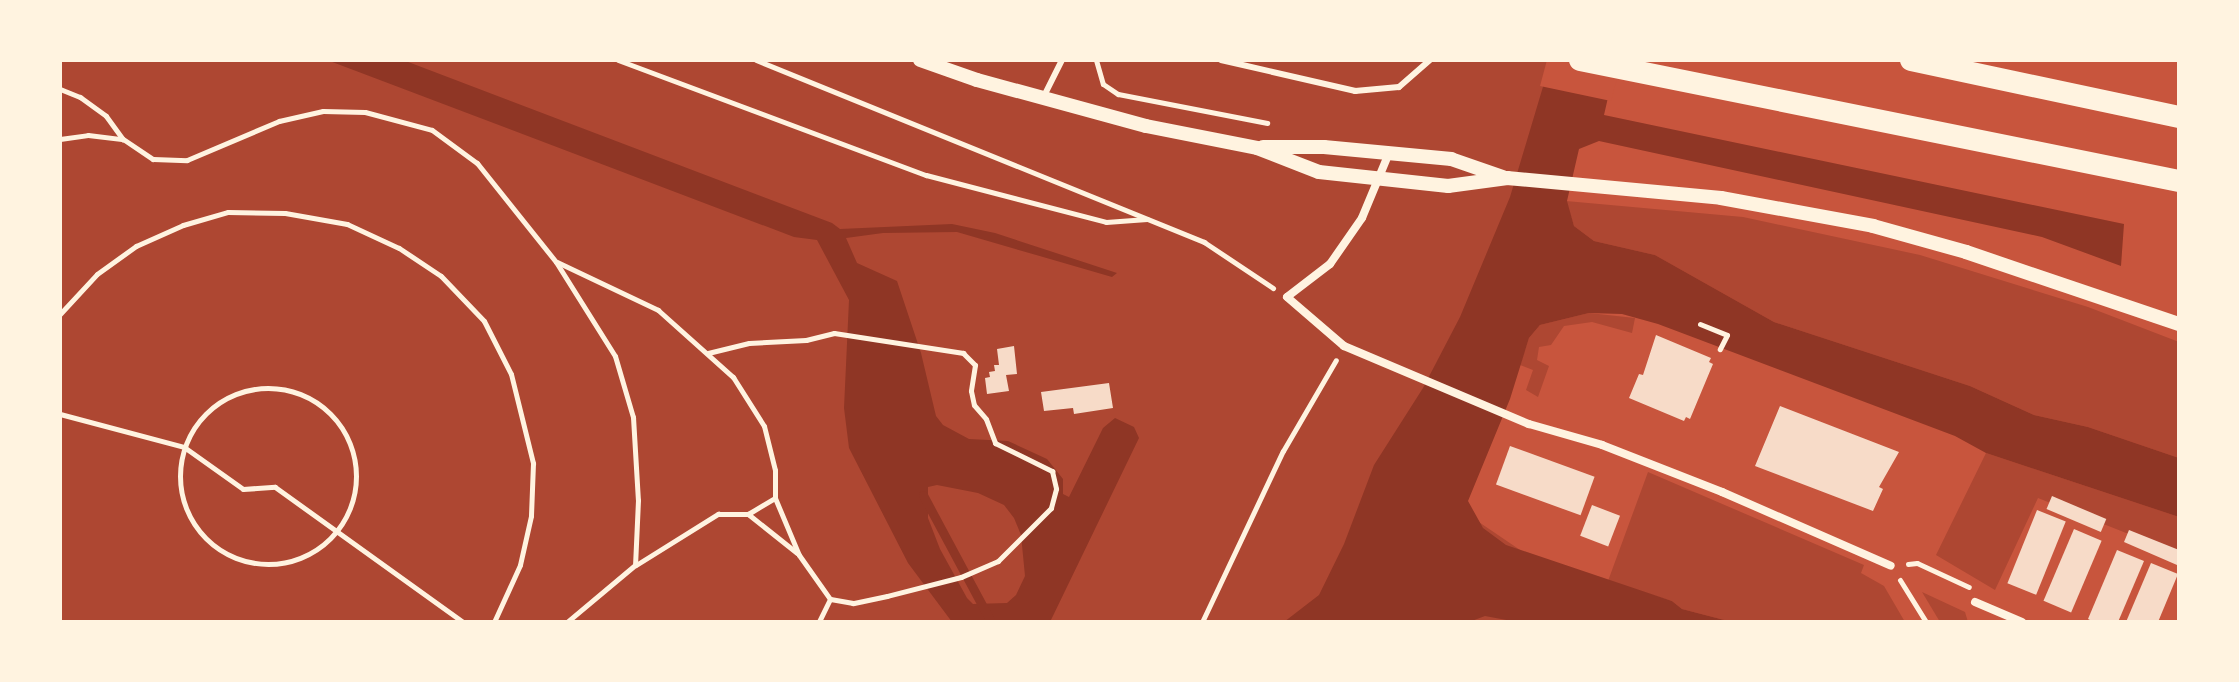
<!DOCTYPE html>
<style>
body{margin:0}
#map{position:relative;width:2239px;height:682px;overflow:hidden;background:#c8553d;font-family:Bitter,serif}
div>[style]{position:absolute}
.green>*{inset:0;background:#ae4732}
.water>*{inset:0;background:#8f3625}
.pier>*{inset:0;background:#c8553d}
.stream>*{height:9px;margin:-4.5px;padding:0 4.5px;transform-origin:4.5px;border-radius:4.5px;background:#8f3625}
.building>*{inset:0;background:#f7dbc8;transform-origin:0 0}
.path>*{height:5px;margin:-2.5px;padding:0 2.5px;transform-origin:2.5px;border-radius:2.5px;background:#fff3e0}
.path>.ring{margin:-2.5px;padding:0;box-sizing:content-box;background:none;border:5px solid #fff3e0;border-radius:50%}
.service>*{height:6px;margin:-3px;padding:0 3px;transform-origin:3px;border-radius:3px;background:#fff3e0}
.minor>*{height:8px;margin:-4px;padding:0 4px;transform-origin:4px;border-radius:4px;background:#fff3e0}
.tertiary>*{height:14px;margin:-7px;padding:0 7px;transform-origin:7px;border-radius:7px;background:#fff3e0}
.motorway>*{height:22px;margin:-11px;padding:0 11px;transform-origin:11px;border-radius:11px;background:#fff3e0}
span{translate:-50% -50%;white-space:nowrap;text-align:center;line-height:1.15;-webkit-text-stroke:6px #fff3e0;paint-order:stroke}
.frame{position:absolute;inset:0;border:62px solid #fff3e0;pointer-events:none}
</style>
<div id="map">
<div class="green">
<i style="clip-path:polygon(60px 60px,1551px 60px,1520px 202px,1472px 329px,1467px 514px,1535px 560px,1699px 622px,60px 622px)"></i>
<i style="clip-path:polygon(1566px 201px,1743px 217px,1920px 255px,2088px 307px,2179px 342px,2179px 458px,2088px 427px,2034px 415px,1970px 386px,1774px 322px,1655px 255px,1594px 241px,1574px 226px)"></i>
<i style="clip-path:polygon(1589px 313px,1635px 318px,1632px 333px,1592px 322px,1564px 326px,1551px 345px,1539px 347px,1537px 360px,1549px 366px,1538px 397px,1526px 390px,1533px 370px,1520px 365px,1529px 338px,1540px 325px)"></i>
<i style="clip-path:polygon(1986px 453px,2179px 517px,2179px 554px,2038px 498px,1995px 590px,1936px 555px)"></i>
<i style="clip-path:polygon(1648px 472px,1864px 565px,1861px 573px,1884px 586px,1905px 622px,1732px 622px,1682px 609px,1672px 601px,1608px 581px)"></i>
<i style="clip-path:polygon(1922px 592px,1965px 612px,1968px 622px,1940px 622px)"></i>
</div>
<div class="water">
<i style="clip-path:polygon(evenodd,327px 60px,403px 60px,832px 223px,840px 229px,952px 224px,995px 233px,1117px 273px,1112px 277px,957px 232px,883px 233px,846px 238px,857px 263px,897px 281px,921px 353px,936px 416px,943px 425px,969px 439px,1008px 441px,1047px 459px,1063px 479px,1063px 494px,1069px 497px,1103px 428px,1115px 418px,1134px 427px,1139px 438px,1050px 622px,952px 622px,908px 563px,849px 448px,844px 408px,849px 300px,817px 240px,794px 237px,327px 60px,937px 485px,978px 493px,1004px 505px,1014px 518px,1021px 535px,1025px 576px,1016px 595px,1007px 603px,973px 604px,967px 598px,940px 549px,928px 518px,928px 487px,937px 485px)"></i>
<i style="clip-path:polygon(1551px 60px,1615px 67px,1604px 115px,2124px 224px,2121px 266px,2042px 237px,1599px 141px,1579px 149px,1567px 201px,1574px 226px,1594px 241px,1655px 255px,1774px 322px,1970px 386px,2034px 415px,2088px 427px,2179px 458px,2179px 517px,1986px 453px,1955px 436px,1658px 324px,1622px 314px,1589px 313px,1540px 325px,1529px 338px,1510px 399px,1468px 501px,1483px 528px,1506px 545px,1672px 601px,1682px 609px,1732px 622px,1517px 622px,1485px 616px,1469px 622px,1284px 622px,1319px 595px,1344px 544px,1374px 465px,1423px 388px,1460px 317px,1510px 197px)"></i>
</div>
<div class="pier">
<i style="clip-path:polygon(1547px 60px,1622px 60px,1611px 101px,1540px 86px)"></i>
</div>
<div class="stream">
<i style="left:923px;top:495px;width:144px;rotate:61.8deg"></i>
</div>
<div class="building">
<i style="clip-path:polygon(1656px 335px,1711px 358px,1709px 362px,1713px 364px,1690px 419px,1686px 417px,1684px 421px,1629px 398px,1639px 374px,1643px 375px)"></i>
<i style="clip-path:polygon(1014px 346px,1017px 374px,1006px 375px,1009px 391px,987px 394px,985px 378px,990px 377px,989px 372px,995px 371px,994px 365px,999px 365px,997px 349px)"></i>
<i style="clip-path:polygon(1109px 383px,1113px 408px,1074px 414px,1073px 408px,1044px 411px,1041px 392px)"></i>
<i style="clip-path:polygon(1780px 406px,1899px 452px,1879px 487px,1883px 489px,1873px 511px,1755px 466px)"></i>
<i style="left:1510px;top:446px;width:90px;height:41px;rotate:20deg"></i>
<i style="left:2052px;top:496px;width:59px;height:14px;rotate:23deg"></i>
<i style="left:1592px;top:505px;width:30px;height:33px;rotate:21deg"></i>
<i style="left:2037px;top:510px;width:31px;height:79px;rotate:22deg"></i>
<i style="left:2074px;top:529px;width:30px;height:78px;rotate:23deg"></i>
<i style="clip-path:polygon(2129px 530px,2179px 550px,2177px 565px,2124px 542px)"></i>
<i style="clip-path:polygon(2117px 550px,2144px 561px,2118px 622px,2094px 622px,2088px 619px)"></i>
<i style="clip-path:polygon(2151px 563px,2178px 574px,2158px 622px,2126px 622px)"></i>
</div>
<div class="path">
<i style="left:618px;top:60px;width:329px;rotate:20.5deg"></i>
<i style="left:926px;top:175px;width:186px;rotate:14.6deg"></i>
<i style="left:1106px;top:222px;width:41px;rotate:-4.2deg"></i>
<i style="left:756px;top:60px;width:484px;rotate:22.1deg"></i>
<i style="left:1204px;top:242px;width:83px;rotate:33.7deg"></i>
<i style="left:1096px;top:60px;width:25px;rotate:74deg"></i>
<i style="left:1103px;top:84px;width:18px;rotate:34deg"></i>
<i style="left:1118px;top:94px;width:152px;rotate:11deg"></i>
<i style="left:60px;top:89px;width:22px;rotate:22deg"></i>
<i style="left:80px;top:97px;width:32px;rotate:36deg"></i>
<i style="left:106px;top:116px;width:29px;rotate:54deg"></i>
<i style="left:123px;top:139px;width:36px;rotate:34deg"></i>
<i style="left:153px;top:159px;width:34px;rotate:2deg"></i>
<i style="left:187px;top:160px;width:100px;rotate:-23deg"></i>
<i style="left:279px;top:121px;width:45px;rotate:-12.8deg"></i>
<i style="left:323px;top:111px;width:42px;rotate:1.4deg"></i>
<i style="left:365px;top:112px;width:69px;rotate:15deg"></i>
<i style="left:432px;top:130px;width:56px;rotate:36.3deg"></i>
<i style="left:477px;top:163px;width:127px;rotate:51.4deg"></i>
<i style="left:556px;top:262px;width:111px;rotate:57.9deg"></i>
<i style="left:615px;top:356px;width:64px;rotate:73.6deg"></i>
<i style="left:633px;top:417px;width:83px;rotate:86.6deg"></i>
<i style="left:638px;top:500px;width:65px;rotate:92.6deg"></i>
<i style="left:635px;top:565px;width:89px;rotate:140deg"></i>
<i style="left:60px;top:139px;width:28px;rotate:-8deg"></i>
<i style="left:88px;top:135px;width:34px;rotate:7deg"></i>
<i style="left:557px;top:262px;width:112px;rotate:25.4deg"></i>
<i style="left:658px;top:310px;width:101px;rotate:41.8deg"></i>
<i style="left:733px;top:377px;width:58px;rotate:57.7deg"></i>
<i style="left:764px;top:426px;width:45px;rotate:76deg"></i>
<i style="left:775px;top:470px;width:28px;rotate:90deg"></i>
<i style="left:775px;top:498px;width:62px;rotate:67.2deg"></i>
<i style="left:799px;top:555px;width:54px;rotate:54.8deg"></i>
<i style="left:830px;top:599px;width:25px;rotate:116deg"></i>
<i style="left:60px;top:314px;width:54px;rotate:-47.2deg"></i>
<i style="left:97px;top:274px;width:48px;rotate:-35.7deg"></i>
<i style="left:136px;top:246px;width:51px;rotate:-24.1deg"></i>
<i style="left:183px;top:225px;width:47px;rotate:-16.1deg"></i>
<i style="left:228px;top:212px;width:57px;rotate:1deg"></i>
<i style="left:285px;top:213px;width:63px;rotate:10.1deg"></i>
<i style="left:347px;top:224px;width:57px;rotate:24.8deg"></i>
<i style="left:399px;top:248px;width:50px;rotate:33.7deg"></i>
<i style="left:441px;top:276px;width:62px;rotate:46.3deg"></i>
<i style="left:484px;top:321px;width:59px;rotate:63deg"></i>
<i style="left:511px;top:374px;width:92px;rotate:76.1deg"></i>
<i style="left:533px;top:463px;width:53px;rotate:92.2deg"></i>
<i style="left:531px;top:516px;width:50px;rotate:102.7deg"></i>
<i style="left:520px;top:565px;width:63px;rotate:114.5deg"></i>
<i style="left:1700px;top:324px;width:29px;rotate:22deg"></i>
<i style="left:1727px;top:335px;width:16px;rotate:117deg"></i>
<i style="left:708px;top:353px;width:42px;rotate:-13.7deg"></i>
<i style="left:749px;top:343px;width:57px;rotate:-3deg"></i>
<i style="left:806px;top:340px;width:29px;rotate:-14deg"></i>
<i style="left:834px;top:333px;width:131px;rotate:8.8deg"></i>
<i style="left:963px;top:353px;width:17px;rotate:45deg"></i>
<i style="left:975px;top:365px;width:26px;rotate:99deg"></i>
<i style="left:971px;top:391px;width:14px;rotate:78deg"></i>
<i style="left:974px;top:405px;width:18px;rotate:49deg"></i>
<i style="left:986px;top:419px;width:26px;rotate:69deg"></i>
<i style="left:995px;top:443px;width:64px;rotate:26.2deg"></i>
<i style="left:1052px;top:471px;width:18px;rotate:77deg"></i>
<i style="left:1056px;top:489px;width:20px;rotate:105deg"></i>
<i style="left:1051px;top:508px;width:75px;rotate:135deg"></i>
<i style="left:998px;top:561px;width:40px;rotate:156.6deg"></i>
<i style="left:961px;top:577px;width:76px;rotate:165.6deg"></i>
<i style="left:887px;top:596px;width:35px;rotate:168deg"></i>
<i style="left:853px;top:603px;width:23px;rotate:-170deg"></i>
<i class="ring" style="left:180px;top:388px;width:171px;height:171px"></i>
<i style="left:60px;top:414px;width:128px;rotate:14.9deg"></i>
<i style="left:184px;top:447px;width:72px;rotate:35.4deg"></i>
<i style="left:243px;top:489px;width:32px;rotate:-4deg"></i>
<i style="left:275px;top:487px;width:231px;rotate:35.7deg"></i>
<i style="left:748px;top:514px;width:63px;rotate:38.5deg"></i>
<i style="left:1908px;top:564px;width:9px;rotate:-6deg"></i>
<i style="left:1917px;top:563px;width:57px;rotate:24.8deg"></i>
<i style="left:636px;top:565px;width:97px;rotate:-31.9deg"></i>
<i style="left:718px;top:514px;width:30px"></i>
<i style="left:748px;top:514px;width:31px;rotate:-31deg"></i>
<i style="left:1900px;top:580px;width:49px;rotate:58.2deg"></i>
<i style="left:1202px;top:622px;width:189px;rotate:-64.7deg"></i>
<i style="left:1283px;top:451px;width:105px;rotate:-59.8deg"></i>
</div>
<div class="service">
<i style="left:1221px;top:60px;width:138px;rotate:13deg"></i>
<i style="left:1355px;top:91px;width:44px;rotate:-5.2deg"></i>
<i style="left:1399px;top:87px;width:41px;rotate:-41.1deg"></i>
<i style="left:1043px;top:98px;width:42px;rotate:-63.4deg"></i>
</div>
<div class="minor">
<i style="left:1389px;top:153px;width:70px;rotate:112.6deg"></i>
<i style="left:1362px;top:218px;width:56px;rotate:124.8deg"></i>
<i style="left:1330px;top:264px;width:54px;rotate:142.5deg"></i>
<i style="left:1287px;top:297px;width:75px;rotate:40.7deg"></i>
<i style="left:1344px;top:346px;width:201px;rotate:22.9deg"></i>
<i style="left:1529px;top:424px;width:76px;rotate:16deg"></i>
<i style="left:1602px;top:445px;width:129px;rotate:21.4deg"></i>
<i style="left:1722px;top:492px;width:184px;rotate:23.6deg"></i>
<i style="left:1975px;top:602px;width:51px;rotate:23.1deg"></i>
</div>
<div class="tertiary">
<i style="left:920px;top:60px;width:60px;rotate:19.3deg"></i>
<i style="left:977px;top:80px;width:175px;rotate:15.2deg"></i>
<i style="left:1146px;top:126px;width:113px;rotate:11.2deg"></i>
<i style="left:1257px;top:148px;width:66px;rotate:21.2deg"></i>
<i style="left:1319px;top:172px;width:130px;rotate:6.2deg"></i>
<i style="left:1448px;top:186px;width:60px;rotate:-7.7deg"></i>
<i style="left:1507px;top:178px;width:215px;rotate:5.3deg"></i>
<i style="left:1721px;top:198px;width:155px;rotate:10.4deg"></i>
<i style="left:1873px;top:226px;width:97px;rotate:15.6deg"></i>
<i style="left:1966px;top:252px;width:225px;rotate:18.7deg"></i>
<i style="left:1263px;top:147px;width:61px"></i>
<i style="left:1324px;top:147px;width:128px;rotate:5.4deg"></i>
<i style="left:1451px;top:159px;width:55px;rotate:19.1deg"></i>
</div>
<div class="motorway">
<i style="left:1580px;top:60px;width:611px;rotate:11.42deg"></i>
<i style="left:1911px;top:60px;width:274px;rotate:12deg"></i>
</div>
<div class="frame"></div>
</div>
